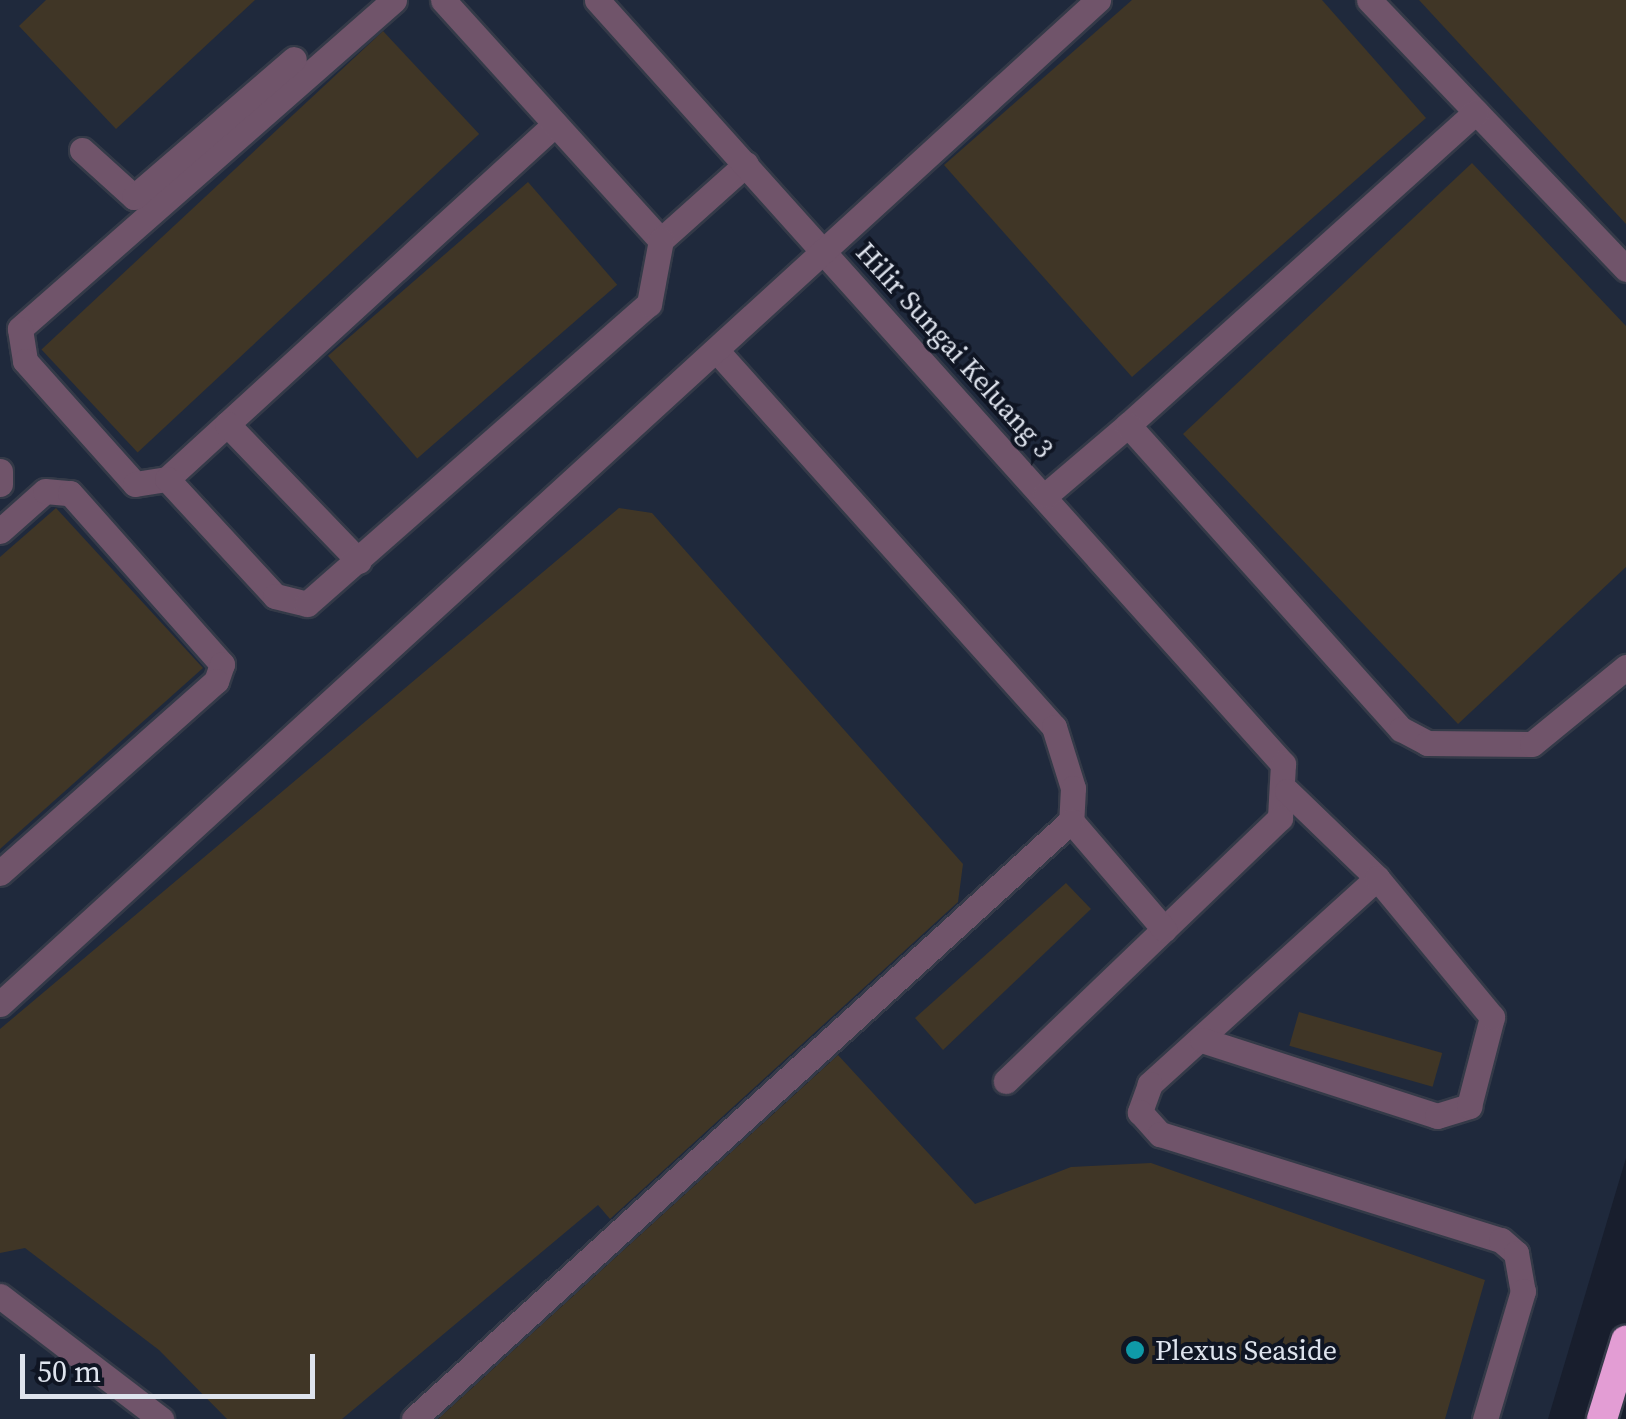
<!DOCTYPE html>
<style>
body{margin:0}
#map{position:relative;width:1626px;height:1419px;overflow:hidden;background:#181e2d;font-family:"Source Serif 4",serif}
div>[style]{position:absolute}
.built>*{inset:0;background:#1f293c}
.building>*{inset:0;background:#403626;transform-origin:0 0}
.roads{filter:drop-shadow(2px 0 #343a48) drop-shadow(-2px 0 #343a48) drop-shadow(0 2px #343a48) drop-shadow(0 -2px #343a48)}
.minor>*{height:25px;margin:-12.5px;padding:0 12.5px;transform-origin:12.5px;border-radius:12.5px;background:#70546a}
.highway>*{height:30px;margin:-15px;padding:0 15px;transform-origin:15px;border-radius:15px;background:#e39dd4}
.dots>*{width:28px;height:28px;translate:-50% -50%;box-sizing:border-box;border:5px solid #0f1523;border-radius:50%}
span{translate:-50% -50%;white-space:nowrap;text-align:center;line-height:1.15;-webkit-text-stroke:8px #0f1523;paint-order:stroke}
.street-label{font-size:28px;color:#dee3ed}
.poi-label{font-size:28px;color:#dee3ed}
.left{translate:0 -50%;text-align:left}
.scale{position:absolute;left:20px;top:1354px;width:295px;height:45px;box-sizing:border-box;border:5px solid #dee3ed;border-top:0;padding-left:12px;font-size:30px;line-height:35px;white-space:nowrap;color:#dee3ed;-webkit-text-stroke:8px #0f1523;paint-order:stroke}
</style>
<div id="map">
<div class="built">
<i style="clip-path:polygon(0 0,1626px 0,1626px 1158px,1548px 1419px,0 1419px)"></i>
</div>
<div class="building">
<i style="clip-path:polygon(46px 0,255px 0,116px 129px,19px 26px)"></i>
<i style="clip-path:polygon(1132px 0,1322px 0,1426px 118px,1132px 377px,944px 165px)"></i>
<i style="clip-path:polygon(1419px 0,1626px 0,1626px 224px)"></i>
<i style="left:383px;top:31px;width:141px;height:467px;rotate:47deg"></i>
<i style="clip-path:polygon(1472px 163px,1626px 326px,1626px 567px,1458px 724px,1183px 434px)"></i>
<i style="left:528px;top:182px;width:136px;height:265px;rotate:49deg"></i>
<i style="clip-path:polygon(56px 508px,203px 668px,0 849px,0 557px)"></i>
<i style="clip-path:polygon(619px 508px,652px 513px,963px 864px,958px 902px,610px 1219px,598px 1205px,342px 1419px,227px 1419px,159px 1350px,25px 1248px,0 1253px,0 1029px)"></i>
<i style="clip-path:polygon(1066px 883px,1091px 909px,943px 1050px,915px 1018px)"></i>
<i style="left:1299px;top:1012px;width:149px;height:35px;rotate:16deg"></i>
<i style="clip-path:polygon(838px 1055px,975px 1204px,1071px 1167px,1151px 1163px,1485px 1280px,1445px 1419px,438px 1419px)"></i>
</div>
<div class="roads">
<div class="minor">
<i style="left:394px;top:0;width:498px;rotate:138.7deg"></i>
<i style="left:20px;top:329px;width:32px;rotate:81deg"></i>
<i style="left:25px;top:361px;width:165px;rotate:48.2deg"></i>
<i style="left:135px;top:484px;width:32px;rotate:-9deg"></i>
<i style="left:167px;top:479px;width:526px;rotate:-42.46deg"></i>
<i style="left:443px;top:0;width:324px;rotate:47.8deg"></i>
<i style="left:661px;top:240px;width:114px;rotate:-41.8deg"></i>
<i style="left:597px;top:0;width:1027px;rotate:48.08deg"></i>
<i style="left:1283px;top:764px;width:54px;rotate:93.2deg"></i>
<i style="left:1280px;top:818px;width:380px;rotate:136.2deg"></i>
<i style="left:1369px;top:0;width:372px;rotate:46.3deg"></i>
<i style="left:82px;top:150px;width:70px;rotate:42.1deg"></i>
<i style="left:134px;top:197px;width:211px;rotate:-40.8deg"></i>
<i style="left:716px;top:350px;width:506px;rotate:48.12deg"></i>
<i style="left:1054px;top:727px;width:64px;rotate:72.7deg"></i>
<i style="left:1073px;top:788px;width:33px;rotate:93deg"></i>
<i style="left:1071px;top:821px;width:143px;rotate:49.3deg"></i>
<i style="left:227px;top:424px;width:190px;rotate:46.1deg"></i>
<i style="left:1128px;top:425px;width:468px;rotate:-42deg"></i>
<i style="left:0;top:471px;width:13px;rotate:90deg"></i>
<i style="left:167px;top:479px;width:159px;rotate:47.3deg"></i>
<i style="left:275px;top:596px;width:33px;rotate:14deg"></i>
<i style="left:307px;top:604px;width:455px;rotate:-41.3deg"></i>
<i style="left:649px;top:304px;width:65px;rotate:-79.4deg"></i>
<i style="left:1046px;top:495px;width:108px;rotate:-40.5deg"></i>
<i style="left:1128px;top:425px;width:409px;rotate:48.1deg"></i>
<i style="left:1401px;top:729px;width:30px;rotate:28deg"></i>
<i style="left:1427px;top:743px;width:105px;rotate:0.5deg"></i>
<i style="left:1532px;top:744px;width:122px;rotate:-39.3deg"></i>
<i style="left:0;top:531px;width:60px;rotate:-41.6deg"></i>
<i style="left:45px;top:491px;width:25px;rotate:5deg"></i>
<i style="left:70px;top:493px;width:229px;rotate:48.4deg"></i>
<i style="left:222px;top:664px;width:18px;rotate:109deg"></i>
<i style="left:216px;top:681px;width:289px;rotate:138.4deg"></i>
<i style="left:1287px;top:791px;width:125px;rotate:44deg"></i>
<i style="left:1377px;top:878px;width:307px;rotate:137.8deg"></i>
<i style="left:1150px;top:1084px;width:30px;rotate:110deg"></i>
<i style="left:1140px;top:1112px;width:30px;rotate:48deg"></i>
<i style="left:1160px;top:1134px;width:357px;rotate:17.3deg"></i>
<i style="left:1501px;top:1240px;width:20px;rotate:41deg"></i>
<i style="left:1516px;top:1253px;width:39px;rotate:80deg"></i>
<i style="left:1523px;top:1291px;width:134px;rotate:106.5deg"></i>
<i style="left:0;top:1004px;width:1488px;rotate:-42.44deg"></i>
<i style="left:1202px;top:1040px;width:247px;rotate:17.9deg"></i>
<i style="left:1437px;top:1116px;width:34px;rotate:-17deg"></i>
<i style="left:1469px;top:1106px;width:92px;rotate:-75.5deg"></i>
<i style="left:1492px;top:1017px;width:180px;rotate:-129.6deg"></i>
<i style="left:0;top:1296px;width:203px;rotate:37.4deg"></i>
<i style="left:414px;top:1419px;width:888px;rotate:-42.31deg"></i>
</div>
<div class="highway">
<i style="left:1602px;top:1419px;width:82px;rotate:-72.9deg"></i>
</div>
</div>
<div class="dots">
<i style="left:1135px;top:1350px;background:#0f9aa8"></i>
</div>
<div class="street-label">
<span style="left:955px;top:350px;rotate:48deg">Hilir Sungai Keluang 3</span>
</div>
<div class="poi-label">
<span class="left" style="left:1155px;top:1350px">Plexus Seaside</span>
</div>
<div class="scale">50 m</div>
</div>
